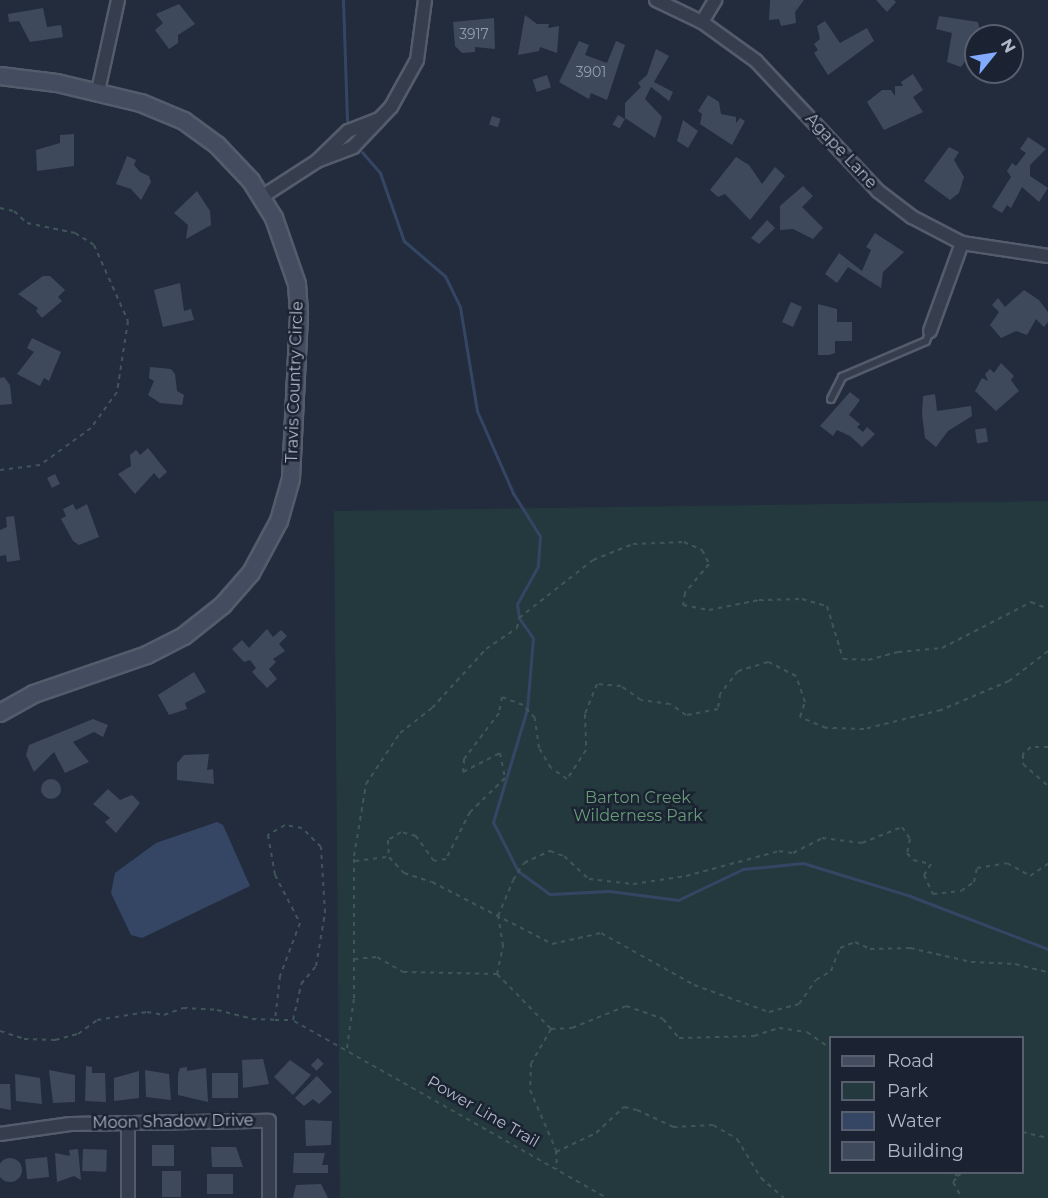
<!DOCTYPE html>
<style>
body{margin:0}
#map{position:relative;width:1048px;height:1198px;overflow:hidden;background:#222c3d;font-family:Montserrat,sans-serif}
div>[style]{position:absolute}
.green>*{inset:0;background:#24393e}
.water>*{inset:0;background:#354665}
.stream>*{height:3px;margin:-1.5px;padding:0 1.5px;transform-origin:1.5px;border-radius:1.5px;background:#354665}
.building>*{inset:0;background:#3e4a5c;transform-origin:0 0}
.round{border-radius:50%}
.path>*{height:2px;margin-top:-1px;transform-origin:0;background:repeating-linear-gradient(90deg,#3f5558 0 4.5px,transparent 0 9px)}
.roads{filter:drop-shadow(2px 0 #545c6b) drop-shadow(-2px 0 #545c6b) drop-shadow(0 2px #545c6b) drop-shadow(0 -2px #545c6b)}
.lane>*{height:6px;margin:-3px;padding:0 3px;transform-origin:3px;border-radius:3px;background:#363e4d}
.street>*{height:12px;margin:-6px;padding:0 6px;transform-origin:6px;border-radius:6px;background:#363e4d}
.secondary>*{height:16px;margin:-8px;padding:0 8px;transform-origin:8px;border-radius:8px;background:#444d60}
span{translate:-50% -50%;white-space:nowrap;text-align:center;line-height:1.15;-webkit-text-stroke:5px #1b2332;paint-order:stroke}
.number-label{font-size:14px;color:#949dad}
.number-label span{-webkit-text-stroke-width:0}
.street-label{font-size:16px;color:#b1b9c8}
.park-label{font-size:16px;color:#679b76}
.legend{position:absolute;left:829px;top:1036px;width:195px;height:138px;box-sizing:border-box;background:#1b2332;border:2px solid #575f6e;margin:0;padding:8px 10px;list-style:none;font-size:18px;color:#b1b9c8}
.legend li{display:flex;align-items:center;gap:12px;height:30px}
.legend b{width:30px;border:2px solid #575f6e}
.north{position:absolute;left:964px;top:24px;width:60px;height:60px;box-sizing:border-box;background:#1b2332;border:2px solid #575f6e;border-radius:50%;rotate:60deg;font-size:16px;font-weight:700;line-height:24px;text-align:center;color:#b1b9c8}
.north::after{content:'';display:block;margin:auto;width:21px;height:27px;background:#83abfc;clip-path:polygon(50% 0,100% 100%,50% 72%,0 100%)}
</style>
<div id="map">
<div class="green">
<i style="clip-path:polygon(evenodd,1048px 501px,1048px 1198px,340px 1198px,334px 511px,1048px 501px,830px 1038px,1022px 1038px,1022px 1172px,830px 1172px,830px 1038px)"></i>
</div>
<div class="water">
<i style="clip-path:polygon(217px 822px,223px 825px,250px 886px,142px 938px,131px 935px,111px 893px,115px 873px,156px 843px)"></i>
</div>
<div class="stream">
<i style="left:343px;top:0;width:121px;rotate:88.1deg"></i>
<i style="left:362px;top:152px;width:28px;rotate:49deg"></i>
<i style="left:380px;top:173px;width:72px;rotate:70.6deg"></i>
<i style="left:404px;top:241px;width:54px;rotate:40.5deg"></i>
<i style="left:445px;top:276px;width:34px;rotate:64deg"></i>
<i style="left:460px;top:307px;width:105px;rotate:80.7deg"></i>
<i style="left:477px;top:411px;width:90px;rotate:66.3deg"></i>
<i style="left:513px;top:493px;width:51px;rotate:57.9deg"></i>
<i style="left:540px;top:536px;width:30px;rotate:94deg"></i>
<i style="left:538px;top:566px;width:43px;rotate:118.9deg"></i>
<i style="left:517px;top:604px;width:14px;rotate:82deg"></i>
<i style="left:519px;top:618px;width:24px;rotate:55deg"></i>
<i style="left:533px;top:638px;width:71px;rotate:94.8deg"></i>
<i style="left:527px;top:709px;width:118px;rotate:106.7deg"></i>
<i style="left:493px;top:822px;width:55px;rotate:63deg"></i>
<i style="left:518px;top:871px;width:39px;rotate:36deg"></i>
<i style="left:550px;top:894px;width:59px;rotate:-2.9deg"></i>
<i style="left:609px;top:891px;width:70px;rotate:7.4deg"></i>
<i style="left:678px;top:900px;width:72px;rotate:-25.5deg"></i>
<i style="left:743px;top:869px;width:60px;rotate:-5.7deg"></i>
<i style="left:803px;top:863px;width:112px;rotate:17.1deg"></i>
<i style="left:910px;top:896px;width:148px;rotate:21deg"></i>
</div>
<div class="building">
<i style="clip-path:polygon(770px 0,804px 0,795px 12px,796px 23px,781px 26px,779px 19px,769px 20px)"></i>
<i style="clip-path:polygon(876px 0,894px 0,896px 2px,887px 12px)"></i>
<i style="clip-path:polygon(179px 4px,195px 24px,178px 35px,178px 43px,169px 49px,155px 30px,163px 23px,156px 14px)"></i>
<i style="clip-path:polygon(43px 8px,47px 27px,61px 25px,63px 37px,30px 42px,19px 21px,9px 22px,8px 14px)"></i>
<i style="clip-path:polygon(525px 15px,537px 24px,549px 24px,548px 28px,559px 26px,557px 53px,540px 47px,539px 51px,518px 55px)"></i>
<i style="clip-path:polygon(939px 16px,978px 22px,981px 36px,976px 36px,976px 45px,961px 67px,947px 62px,952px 33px,936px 29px)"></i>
<i style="clip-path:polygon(494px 18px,495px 49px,475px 47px,475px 52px,462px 53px,455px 46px,453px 22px)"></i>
<i style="clip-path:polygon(825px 21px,840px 43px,867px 28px,874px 41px,828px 75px,814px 53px,818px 50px,814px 44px,820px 39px,817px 26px)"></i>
<i style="clip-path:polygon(579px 41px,589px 45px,585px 55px,607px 63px,616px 41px,625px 45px,607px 100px,591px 93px,589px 99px,559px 82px)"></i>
<i style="clip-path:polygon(656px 49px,669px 56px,654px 82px,673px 92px,669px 101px,651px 87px,645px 99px,662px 117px,655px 138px,625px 118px,625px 103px,641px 87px,638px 83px,647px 75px)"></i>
<i style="clip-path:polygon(913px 74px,923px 90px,913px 97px,923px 112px,884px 130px,867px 102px,882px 90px,891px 90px,895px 96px,895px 86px,903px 86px,901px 82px)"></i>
<i style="left:547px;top:75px;width:13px;height:15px;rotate:72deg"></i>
<i style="clip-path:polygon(708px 95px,719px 102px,721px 114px,736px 117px,736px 123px,740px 118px,745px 121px,732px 145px,700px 124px,702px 114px,698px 111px)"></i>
<i style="left:618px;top:115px;width:8px;height:11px;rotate:30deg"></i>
<i style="left:492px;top:116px;width:9px;height:9px;rotate:18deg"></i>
<i style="clip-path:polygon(683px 120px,698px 131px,688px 148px,677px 141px)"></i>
<i style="clip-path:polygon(74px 134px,74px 166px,37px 171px,36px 150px,60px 143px,60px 135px)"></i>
<i style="clip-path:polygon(1028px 137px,1046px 149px,1030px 165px,1030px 176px,1048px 188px,1039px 202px,1022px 187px,1011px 208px,1007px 205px,1002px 213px,992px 207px,1011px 177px,1007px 171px,1012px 163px,1016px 166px,1026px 153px,1020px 149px)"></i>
<i style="clip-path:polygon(949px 147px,959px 152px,954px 160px,964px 177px,959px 193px,950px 200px,924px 181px)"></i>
<i style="clip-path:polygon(127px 156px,136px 160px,134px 165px,140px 172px,149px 176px,151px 182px,141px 200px,131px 189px,116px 184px)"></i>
<i style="clip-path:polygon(736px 157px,749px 165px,762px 184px,775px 167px,785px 176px,750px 220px,725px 194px,718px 197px,710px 190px)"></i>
<i style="clip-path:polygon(803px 186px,813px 196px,802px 207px,823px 228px,813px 239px,793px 229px,780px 230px,780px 206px)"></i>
<i style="clip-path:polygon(197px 191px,210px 211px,211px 225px,186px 239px,188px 225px,174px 213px)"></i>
<i style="clip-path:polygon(767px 220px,775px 228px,759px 244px,751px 238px)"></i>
<i style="clip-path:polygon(875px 233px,904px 252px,883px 272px,881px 288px,848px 267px,837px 283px,825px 274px,839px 253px,862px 271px,871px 250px,866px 247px)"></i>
<i style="clip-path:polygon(43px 276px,50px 276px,65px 290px,58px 297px,62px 301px,42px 318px,36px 311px,38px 308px,18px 294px)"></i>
<i style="clip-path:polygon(180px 283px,184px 311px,191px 309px,194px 320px,163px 327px,154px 290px)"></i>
<i style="clip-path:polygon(1024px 290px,1039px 300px,1048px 312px,1048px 322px,1044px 327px,1036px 319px,1027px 335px,1016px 331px,1001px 338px,990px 325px,999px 312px,992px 305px,998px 298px,1005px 307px)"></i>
<i style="left:791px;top:302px;width:12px;height:22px;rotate:24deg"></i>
<i style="clip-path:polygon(818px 304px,837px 309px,837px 322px,852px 322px,852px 341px,835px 341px,835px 353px,829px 355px,818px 355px)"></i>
<i style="clip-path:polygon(32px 338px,61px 352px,49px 381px,44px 378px,40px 386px,17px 374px,34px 352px,27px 348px)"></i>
<i style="clip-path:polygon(1001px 363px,1014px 376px,1011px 380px,1019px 391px,996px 411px,975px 391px,982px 378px,988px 381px,985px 374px,990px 369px,994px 373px)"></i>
<i style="clip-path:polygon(150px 367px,171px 369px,175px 374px,177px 391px,184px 395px,182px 405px,160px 403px,148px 395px,154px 381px,149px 378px)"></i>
<i style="clip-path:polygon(4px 377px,10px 385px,12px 404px,0 405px,0 378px)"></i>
<i style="clip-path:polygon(850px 392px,860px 400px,849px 415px,860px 424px,857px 427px,863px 432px,867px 427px,875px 434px,862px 447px,850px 436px,837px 430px,833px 436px,820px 426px)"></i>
<i style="clip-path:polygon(935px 394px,937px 411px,971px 406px,972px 416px,948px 431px,936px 447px,925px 438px,922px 414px,923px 396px)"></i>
<i style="left:986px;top:428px;width:14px;height:11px;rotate:82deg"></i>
<i style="clip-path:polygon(148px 448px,167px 472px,159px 479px,154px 473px,135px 494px,118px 474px,131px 466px,130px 455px,136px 450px,140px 455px)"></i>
<i style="left:55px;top:474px;width:11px;height:9px;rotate:63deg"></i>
<i style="clip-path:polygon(73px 504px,76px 510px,87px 504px,99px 537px,79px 545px,73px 541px,61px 519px,66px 516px,63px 509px)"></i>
<i style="clip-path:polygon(14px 516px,20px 560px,7px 562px,6px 555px,0 556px,0 530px,7px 527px,6px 517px)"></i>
<i style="clip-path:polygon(267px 629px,273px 637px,281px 630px,287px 636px,279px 644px,285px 651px,273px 659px,276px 662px,269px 669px,277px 679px,267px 688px,252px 672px,256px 668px,250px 660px,244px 662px,232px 649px,242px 640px,249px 648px)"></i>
<i style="clip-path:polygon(194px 672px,206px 692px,185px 703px,187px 709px,169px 715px,158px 695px)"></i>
<i style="clip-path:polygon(93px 719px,108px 725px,103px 737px,94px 732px,73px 742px,89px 762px,65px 773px,54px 752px,34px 772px,26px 755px,29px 745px)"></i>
<i style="clip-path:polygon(209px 754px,207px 770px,213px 769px,214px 784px,177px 780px,177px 763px,184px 755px)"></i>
<i class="round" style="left:41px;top:779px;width:20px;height:20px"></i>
<i style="clip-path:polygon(108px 789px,120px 800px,132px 795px,140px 803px,116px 833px,105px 822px,110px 818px,93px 804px)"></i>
<i style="left:318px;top:1058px;width:8px;height:10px;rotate:45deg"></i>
<i style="clip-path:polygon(263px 1059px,269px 1084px,243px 1088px,242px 1060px)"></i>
<i style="clip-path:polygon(290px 1060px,311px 1075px,293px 1095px,274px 1077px)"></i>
<i style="clip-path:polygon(86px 1066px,92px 1067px,92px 1073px,105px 1073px,106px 1102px,85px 1101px)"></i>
<i style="clip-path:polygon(187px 1067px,187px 1071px,206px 1068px,208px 1102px,178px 1095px,178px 1074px,180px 1068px)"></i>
<i style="clip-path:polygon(49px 1070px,75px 1075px,75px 1102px,53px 1103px)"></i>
<i style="clip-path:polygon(145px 1070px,169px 1074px,171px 1100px,146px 1097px)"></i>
<i style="clip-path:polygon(139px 1071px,139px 1098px,114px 1101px,114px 1078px)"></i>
<i style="left:212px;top:1073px;width:26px;height:25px"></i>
<i style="clip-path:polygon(15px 1074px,40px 1078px,42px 1104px,16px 1101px)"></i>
<i style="clip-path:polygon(317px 1076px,332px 1092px,319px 1104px,313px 1099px,304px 1106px,295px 1098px)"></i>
<i style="clip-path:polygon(0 1084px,10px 1084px,11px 1110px,0 1108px)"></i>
<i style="clip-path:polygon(305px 1120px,332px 1121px,331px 1145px,306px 1146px)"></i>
<i style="left:152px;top:1145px;width:22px;height:21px"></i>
<i style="clip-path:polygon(211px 1147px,236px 1147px,243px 1167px,212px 1167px)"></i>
<i style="clip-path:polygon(78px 1149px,81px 1180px,74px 1176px,57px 1182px,55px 1153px,70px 1156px,69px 1150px)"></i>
<i style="left:83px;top:1149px;width:24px;height:22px;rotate:2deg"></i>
<i style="clip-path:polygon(294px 1153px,325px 1153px,322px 1165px,328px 1165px,328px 1173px,293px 1173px)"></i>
<i style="left:47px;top:1157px;width:20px;height:22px;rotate:84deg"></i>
<i class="round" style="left:-2px;top:1158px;width:24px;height:24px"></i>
<i style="left:181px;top:1171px;width:26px;height:19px;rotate:90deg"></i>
<i style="left:207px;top:1174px;width:26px;height:20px"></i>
<i style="clip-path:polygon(321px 1184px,328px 1198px,293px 1198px,296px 1185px)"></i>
</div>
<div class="path">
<i style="left:0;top:208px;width:14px;rotate:12deg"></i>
<i style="left:14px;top:211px;width:18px;rotate:43deg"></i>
<i style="left:27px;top:223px;width:49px;rotate:11.8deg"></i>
<i style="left:75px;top:233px;width:22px;rotate:32deg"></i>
<i style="left:94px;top:245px;width:83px;rotate:65.9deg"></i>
<i style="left:128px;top:321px;width:72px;rotate:98.8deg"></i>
<i style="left:117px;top:392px;width:44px;rotate:125.8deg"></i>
<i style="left:91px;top:428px;width:63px;rotate:144deg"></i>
<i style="left:40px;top:465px;width:40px;rotate:172.9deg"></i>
<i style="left:1048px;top:651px;width:49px;rotate:142.4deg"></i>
<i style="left:1009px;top:681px;width:74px;rotate:156.9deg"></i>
<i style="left:941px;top:710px;width:79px;rotate:166.1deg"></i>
<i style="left:864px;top:729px;width:38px;rotate:-178deg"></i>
<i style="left:826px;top:728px;width:28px;rotate:-157deg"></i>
<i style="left:800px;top:717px;width:16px;rotate:-72deg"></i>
<i style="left:805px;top:702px;width:28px;rotate:-109deg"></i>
<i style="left:796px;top:676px;width:31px;rotate:-153deg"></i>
<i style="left:768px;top:662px;width:31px;rotate:163deg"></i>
<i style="left:738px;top:671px;width:29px;rotate:128deg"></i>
<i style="left:720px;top:694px;width:15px;rotate:98deg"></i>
<i style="left:718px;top:709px;width:33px;rotate:169deg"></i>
<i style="left:686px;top:715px;width:19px;rotate:-145deg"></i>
<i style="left:670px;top:704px;width:29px;rotate:-172deg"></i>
<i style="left:641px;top:700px;width:24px;rotate:-145deg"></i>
<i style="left:621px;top:686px;width:24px;rotate:-175deg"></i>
<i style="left:597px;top:684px;width:32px;rotate:112deg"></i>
<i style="left:585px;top:714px;width:36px;rotate:88deg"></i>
<i style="left:586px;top:750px;width:35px;rotate:123deg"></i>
<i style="left:567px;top:779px;width:19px;rotate:-145deg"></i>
<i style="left:551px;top:768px;width:23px;rotate:-121deg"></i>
<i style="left:539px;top:748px;width:30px;rotate:-98deg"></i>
<i style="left:535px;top:718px;width:18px;rotate:-133deg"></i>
<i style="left:523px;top:705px;width:22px;rotate:-159deg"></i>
<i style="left:502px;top:697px;width:16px;rotate:101deg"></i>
<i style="left:499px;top:713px;width:58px;rotate:127.3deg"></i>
<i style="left:464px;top:759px;width:13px;rotate:94deg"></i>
<i style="left:463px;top:772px;width:42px;rotate:-27.2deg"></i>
<i style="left:500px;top:753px;width:25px;rotate:79deg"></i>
<i style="left:505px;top:778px;width:49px;rotate:135.8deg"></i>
<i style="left:470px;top:812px;width:53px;rotate:117.1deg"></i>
<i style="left:446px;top:859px;width:12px;rotate:171deg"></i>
<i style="left:434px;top:861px;width:31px;rotate:-126deg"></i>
<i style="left:416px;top:836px;width:16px;rotate:-165deg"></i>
<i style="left:401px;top:832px;width:15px;rotate:148deg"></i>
<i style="left:388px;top:840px;width:17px;rotate:87deg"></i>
<i style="left:389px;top:857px;width:22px;rotate:47deg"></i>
<i style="left:404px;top:873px;width:29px;rotate:18deg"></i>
<i style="left:432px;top:882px;width:135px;rotate:27.3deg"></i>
<i style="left:552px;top:944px;width:50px;rotate:-12.7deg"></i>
<i style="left:601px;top:933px;width:107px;rotate:29.2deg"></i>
<i style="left:694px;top:985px;width:80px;rotate:19.8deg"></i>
<i style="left:769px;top:1012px;width:31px;rotate:-15deg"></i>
<i style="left:799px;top:1004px;width:29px;rotate:-55deg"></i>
<i style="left:816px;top:980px;width:17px;rotate:-31deg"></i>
<i style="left:831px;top:971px;width:25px;rotate:-69deg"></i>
<i style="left:840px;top:948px;width:16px;rotate:-22deg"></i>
<i style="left:855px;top:942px;width:17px;rotate:25deg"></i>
<i style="left:870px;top:949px;width:40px;rotate:-1.4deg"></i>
<i style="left:910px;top:948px;width:63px;rotate:12.9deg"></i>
<i style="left:971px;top:962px;width:44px;rotate:2.6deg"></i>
<i style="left:1015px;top:964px;width:34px;rotate:14deg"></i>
<i style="left:1048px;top:747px;width:17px;rotate:180deg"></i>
<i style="left:1031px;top:747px;width:11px;rotate:139deg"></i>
<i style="left:1023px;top:754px;width:10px;rotate:90deg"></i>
<i style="left:1023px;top:764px;width:33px;rotate:41deg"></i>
<i style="left:355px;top:861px;width:34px;rotate:-7deg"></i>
<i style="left:354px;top:959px;width:23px;rotate:-5deg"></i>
<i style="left:377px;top:957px;width:30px;rotate:30deg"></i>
<i style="left:403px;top:972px;width:94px;rotate:1.2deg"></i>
<i style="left:497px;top:974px;width:77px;rotate:45.5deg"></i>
<i style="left:551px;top:1029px;width:21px;rotate:-3deg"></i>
<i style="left:572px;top:1028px;width:58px;rotate:-22.2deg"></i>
<i style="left:626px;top:1006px;width:39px;rotate:19deg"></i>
<i style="left:663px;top:1019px;width:25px;rotate:50deg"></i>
<i style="left:679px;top:1038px;width:75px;rotate:-1.5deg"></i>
<i style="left:754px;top:1036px;width:26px;rotate:-18deg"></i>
<i style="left:779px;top:1028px;width:28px;rotate:8deg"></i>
<i style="left:807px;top:1032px;width:28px;rotate:35deg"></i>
<i style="left:497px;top:974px;width:29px;rotate:-78deg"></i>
<i style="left:503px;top:946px;width:30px;rotate:-99deg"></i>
<i style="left:498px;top:916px;width:39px;rotate:-67deg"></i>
<i style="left:513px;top:880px;width:20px;rotate:-57deg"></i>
<i style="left:524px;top:863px;width:29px;rotate:-25deg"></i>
<i style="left:550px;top:851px;width:15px;rotate:20deg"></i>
<i style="left:564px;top:856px;width:34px;rotate:43deg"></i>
<i style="left:589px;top:879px;width:44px;rotate:6.5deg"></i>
<i style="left:633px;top:884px;width:54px;rotate:-8.6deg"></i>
<i style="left:686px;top:876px;width:96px;rotate:-15deg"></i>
<i style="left:779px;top:851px;width:14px;rotate:8deg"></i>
<i style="left:793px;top:853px;width:33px;rotate:-27deg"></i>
<i style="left:822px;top:838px;width:40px;rotate:7.1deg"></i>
<i style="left:862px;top:843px;width:43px;rotate:-21.8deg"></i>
<i style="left:902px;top:827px;width:14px;rotate:56deg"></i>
<i style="left:910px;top:839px;width:14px;rotate:102deg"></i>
<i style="left:907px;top:853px;width:9px;rotate:49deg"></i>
<i style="left:913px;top:860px;width:18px;rotate:13deg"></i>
<i style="left:931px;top:864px;width:13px;rotate:122deg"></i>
<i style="left:924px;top:875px;width:21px;rotate:65deg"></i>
<i style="left:933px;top:894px;width:28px;rotate:-6deg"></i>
<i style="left:961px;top:891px;width:16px;rotate:-35deg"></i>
<i style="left:974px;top:882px;width:14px;rotate:-78deg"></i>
<i style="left:977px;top:868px;width:30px;rotate:-9deg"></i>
<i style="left:1007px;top:863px;width:26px;rotate:29deg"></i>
<i style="left:1030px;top:876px;width:22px;rotate:-34deg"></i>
<i style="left:294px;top:1021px;width:360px;rotate:29.5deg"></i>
<i style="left:551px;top:1029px;width:39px;rotate:120deg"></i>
<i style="left:531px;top:1063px;width:27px;rotate:92deg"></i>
<i style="left:530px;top:1090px;width:65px;rotate:66.6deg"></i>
<i style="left:556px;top:1150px;width:19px;rotate:87deg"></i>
<i style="left:0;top:1031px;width:25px;rotate:18deg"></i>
<i style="left:24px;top:1039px;width:31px;rotate:2deg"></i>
<i style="left:55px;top:1040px;width:24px;rotate:-15deg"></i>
<i style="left:78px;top:1034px;width:24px;rotate:-36deg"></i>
<i style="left:97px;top:1020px;width:51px;rotate:-9.1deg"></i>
<i style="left:147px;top:1012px;width:17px;rotate:10deg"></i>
<i style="left:164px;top:1015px;width:20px;rotate:-20deg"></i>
<i style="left:183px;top:1008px;width:34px;rotate:3deg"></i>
<i style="left:217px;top:1010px;width:36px;rotate:14deg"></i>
<i style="left:252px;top:1019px;width:23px;rotate:2deg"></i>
<i style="left:275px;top:1020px;width:18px"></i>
<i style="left:293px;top:1020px;width:37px;rotate:-77deg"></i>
<i style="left:301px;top:984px;width:23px;rotate:-50deg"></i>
<i style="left:316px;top:966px;width:54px;rotate:-80.4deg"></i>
<i style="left:325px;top:913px;width:66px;rotate:-93.5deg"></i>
<i style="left:321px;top:847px;width:27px;rotate:-135deg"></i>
<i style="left:302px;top:828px;width:17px;rotate:-170deg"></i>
<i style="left:285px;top:825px;width:20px;rotate:150deg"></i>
<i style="left:268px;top:835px;width:41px;rotate:80.1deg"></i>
<i style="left:275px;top:875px;width:54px;rotate:62.5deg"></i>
<i style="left:300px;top:923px;width:57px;rotate:110.7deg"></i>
<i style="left:280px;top:976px;width:44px;rotate:96.5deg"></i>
<i style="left:347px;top:1048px;width:50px;rotate:-82deg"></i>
<i style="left:354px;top:998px;width:142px;rotate:-90deg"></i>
<i style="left:354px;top:856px;width:73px;rotate:-80.5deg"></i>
<i style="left:366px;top:784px;width:61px;rotate:-56.3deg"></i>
<i style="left:400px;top:733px;width:41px;rotate:-38deg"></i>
<i style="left:432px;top:708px;width:80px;rotate:-47.5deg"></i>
<i style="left:486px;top:649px;width:37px;rotate:-34deg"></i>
<i style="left:517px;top:628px;width:10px;rotate:-79deg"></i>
<i style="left:519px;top:618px;width:94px;rotate:-38.1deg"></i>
<i style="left:593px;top:560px;width:43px;rotate:-21.8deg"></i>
<i style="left:633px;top:544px;width:51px;rotate:-2.2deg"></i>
<i style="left:684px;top:542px;width:20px;rotate:24deg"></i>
<i style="left:702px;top:550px;width:16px;rotate:63deg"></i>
<i style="left:709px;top:564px;width:38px;rotate:130deg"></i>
<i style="left:685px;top:593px;width:12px;rotate:99deg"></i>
<i style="left:683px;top:605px;width:26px;rotate:11deg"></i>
<i style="left:709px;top:610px;width:51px;rotate:-11.3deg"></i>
<i style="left:759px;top:600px;width:43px;rotate:-1.3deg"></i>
<i style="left:802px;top:599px;width:26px;rotate:16deg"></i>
<i style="left:827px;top:606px;width:55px;rotate:73.2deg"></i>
<i style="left:843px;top:659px;width:25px;rotate:2deg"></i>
<i style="left:868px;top:660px;width:31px;rotate:-15deg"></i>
<i style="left:898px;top:652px;width:44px;rotate:-5.2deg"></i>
<i style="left:942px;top:648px;width:100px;rotate:-27.3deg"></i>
<i style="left:1031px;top:602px;width:18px;rotate:22deg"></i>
<i style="left:1022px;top:1132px;width:27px;rotate:13deg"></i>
<i style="left:556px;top:1152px;width:44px;rotate:-25.4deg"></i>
<i style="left:596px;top:1133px;width:38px;rotate:-43deg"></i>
<i style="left:624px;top:1107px;width:13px;rotate:13deg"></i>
<i style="left:637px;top:1110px;width:40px;rotate:25deg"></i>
<i style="left:673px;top:1127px;width:40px;rotate:-2.9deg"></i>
<i style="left:713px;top:1125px;width:28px;rotate:30deg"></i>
<i style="left:737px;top:1139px;width:46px;rotate:58.4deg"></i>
<i style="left:761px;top:1178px;width:30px;rotate:41deg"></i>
<i style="left:946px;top:1172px;width:15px;rotate:16deg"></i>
<i style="left:962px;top:1172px;width:13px;rotate:132deg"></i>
<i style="left:953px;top:1182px;width:18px;rotate:61deg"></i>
</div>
<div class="roads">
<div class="lane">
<i style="left:831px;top:399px;width:25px;rotate:-63deg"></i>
<i style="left:842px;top:377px;width:91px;rotate:-23.2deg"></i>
<i style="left:926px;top:341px;width:11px;rotate:-68deg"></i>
</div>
<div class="street">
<i style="left:656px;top:0;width:51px;rotate:25.6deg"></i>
<i style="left:702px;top:22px;width:67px;rotate:35.8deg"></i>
<i style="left:756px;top:61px;width:178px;rotate:46.8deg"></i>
<i style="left:878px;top:191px;width:43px;rotate:37.4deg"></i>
<i style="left:912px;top:217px;width:56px;rotate:27.5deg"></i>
<i style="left:962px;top:243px;width:87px;rotate:8.6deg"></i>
<i style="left:702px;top:22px;width:26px;rotate:-59deg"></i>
<i style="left:98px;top:91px;width:93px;rotate:-77.6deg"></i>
<i style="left:317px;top:161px;width:43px;rotate:-44.1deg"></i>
<i style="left:348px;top:131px;width:33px;rotate:-21deg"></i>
<i style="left:263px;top:196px;width:64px;rotate:-32.9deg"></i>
<i style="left:317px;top:161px;width:39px;rotate:-21deg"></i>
<i style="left:353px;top:147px;width:55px;rotate:-46.5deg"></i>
<i style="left:391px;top:107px;width:54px;rotate:-61deg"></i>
<i style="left:417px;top:60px;width:61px;rotate:-82.4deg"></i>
<i style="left:930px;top:331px;width:94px;rotate:-70deg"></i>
<i style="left:128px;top:1124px;width:74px;rotate:90deg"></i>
<i style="left:0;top:1134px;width:71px;rotate:-8.1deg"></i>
<i style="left:70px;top:1124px;width:199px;rotate:-0.9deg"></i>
<i style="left:269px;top:1121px;width:77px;rotate:90deg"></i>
</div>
<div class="secondary">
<i style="left:0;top:76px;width:57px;rotate:7deg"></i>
<i style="left:57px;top:83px;width:86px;rotate:13.4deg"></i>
<i style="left:141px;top:103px;width:47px;rotate:22.7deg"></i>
<i style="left:184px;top:121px;width:41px;rotate:36deg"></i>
<i style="left:217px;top:145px;width:50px;rotate:46.6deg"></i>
<i style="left:251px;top:181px;width:44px;rotate:58.1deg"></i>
<i style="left:274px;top:218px;width:70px;rotate:70.8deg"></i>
<i style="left:297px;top:284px;width:31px;rotate:86deg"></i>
<i style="left:299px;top:315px;width:164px;rotate:92.8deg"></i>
<i style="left:291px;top:479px;width:44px;rotate:105.9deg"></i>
<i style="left:279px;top:521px;width:59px;rotate:118.3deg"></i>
<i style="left:251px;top:573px;width:43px;rotate:131.2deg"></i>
<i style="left:223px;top:605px;width:50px;rotate:141.5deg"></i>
<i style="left:184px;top:636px;width:42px;rotate:152.8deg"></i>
<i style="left:147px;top:655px;width:120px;rotate:161deg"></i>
<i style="left:34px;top:694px;width:39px;rotate:151deg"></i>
</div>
</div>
<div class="number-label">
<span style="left:474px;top:34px">3917</span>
<span style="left:591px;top:72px">3901</span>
</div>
<div class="street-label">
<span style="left:841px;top:151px;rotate:47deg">Agape Lane</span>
<span style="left:295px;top:382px;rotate:-88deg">Travis Country Circle</span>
<span style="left:483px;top:1112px;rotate:30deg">Power Line Trail</span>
<span style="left:173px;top:1122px;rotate:-1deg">Moon Shadow Drive</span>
</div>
<div class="park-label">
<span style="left:638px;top:807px">Barton Creek<br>Wilderness Park</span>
</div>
<ul class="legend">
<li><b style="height:8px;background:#444d60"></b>Road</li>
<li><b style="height:16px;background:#24393e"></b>Park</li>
<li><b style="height:16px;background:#354665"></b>Water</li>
<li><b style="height:16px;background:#3e4a5c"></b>Building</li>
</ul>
<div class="north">N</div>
</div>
